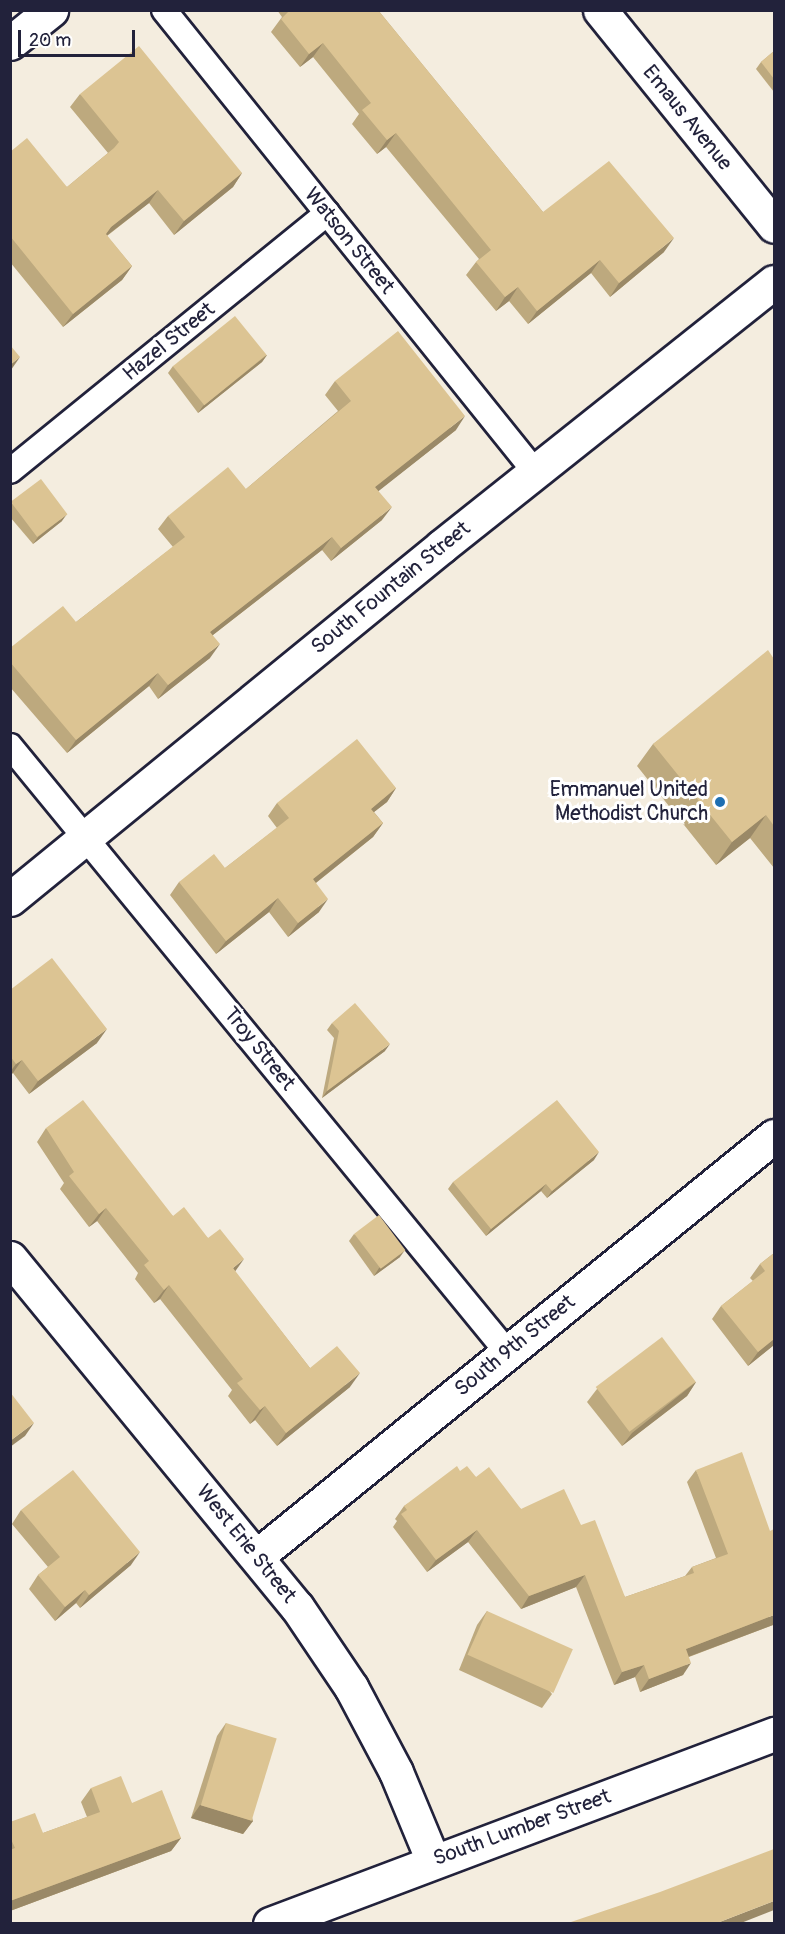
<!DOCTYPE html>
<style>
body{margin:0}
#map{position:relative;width:785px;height:1934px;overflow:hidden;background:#f4eddf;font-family:Pangolin,sans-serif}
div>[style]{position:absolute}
.roads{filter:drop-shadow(2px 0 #22223b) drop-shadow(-2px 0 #22223b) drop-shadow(0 2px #22223b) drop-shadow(0 -2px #22223b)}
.service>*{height:24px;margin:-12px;padding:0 12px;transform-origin:12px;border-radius:12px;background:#fff}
.minor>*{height:33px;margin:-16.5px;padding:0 16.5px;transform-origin:16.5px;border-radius:16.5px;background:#fff}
.secondary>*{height:33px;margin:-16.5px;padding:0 16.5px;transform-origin:16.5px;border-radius:16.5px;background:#fff}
.wall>*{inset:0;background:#bda97e}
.shaded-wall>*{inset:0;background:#9a8967}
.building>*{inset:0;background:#dcc493;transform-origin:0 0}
.dots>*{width:16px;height:16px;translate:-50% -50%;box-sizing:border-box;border:3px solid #fff;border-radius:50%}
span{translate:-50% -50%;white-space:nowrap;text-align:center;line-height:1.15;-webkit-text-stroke:6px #fff;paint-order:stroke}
.street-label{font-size:21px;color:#22223b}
.poi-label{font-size:21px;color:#22223b}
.right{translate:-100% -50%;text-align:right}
.frame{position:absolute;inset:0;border:12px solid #22223b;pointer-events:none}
.scale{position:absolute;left:18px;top:30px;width:117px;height:27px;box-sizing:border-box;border:3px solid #22223b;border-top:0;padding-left:8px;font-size:18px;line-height:21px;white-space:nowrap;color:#22223b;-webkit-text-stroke:4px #fff;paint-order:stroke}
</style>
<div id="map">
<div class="roads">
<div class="service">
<i style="left:164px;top:10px;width:593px;rotate:51.23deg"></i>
<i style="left:10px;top:471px;width:409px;rotate:-39.1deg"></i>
<i style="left:10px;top:746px;width:784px;rotate:50.64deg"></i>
</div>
<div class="minor">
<i style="left:10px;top:43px;width:53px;rotate:-38.8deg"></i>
<i style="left:10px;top:899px;width:558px;rotate:-39.25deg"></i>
<i style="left:442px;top:546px;width:424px;rotate:-38.5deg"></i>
<i style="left:10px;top:1258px;width:452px;rotate:50.6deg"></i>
<i style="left:297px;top:1607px;width:97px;rotate:56deg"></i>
<i style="left:351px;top:1687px;width:96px;rotate:62.1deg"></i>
<i style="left:396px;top:1772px;width:96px;rotate:67.4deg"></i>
<i style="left:257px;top:1556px;width:666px;rotate:-39.09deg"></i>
<i style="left:270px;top:1924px;width:539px;rotate:-20.66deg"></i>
</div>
<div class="secondary">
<i style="left:600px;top:10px;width:277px;rotate:51.1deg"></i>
</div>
</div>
<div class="wall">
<i style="clip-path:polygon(277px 10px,378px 10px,543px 212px,664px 252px,610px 297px,591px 273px,528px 324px,509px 301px,496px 311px,466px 275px,476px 262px,479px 259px,386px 147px,377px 154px,352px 124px,359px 114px,313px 57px,300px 67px,271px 32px,282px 17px)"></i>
<i style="clip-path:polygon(774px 51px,774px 92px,756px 69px,761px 62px)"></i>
<i style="clip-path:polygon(80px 94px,242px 173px,233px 187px,174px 235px,149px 203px,107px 236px,132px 266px,122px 280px,63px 327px,10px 262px,10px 152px,67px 187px,108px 153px,70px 107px)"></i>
<i style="clip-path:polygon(267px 355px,262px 362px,198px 413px,168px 373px,173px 366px)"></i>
<i style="clip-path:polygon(335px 381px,456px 430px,378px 491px,382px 520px,331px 561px,322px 550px,213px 635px,210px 658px,158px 699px,149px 686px,67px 753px,10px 687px,10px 648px,76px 622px,173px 547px,158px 529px,168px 516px,246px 489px,338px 411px,325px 395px)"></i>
<i style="clip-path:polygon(10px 503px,62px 521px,33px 544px,10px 517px)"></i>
<i style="clip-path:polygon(774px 659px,774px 868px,750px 838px,716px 865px,637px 766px,653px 744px)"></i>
<i style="clip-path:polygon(396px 788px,387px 802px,374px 812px,383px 823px,373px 837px,316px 883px,319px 912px,288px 937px,269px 912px,216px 954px,170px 895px,179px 882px,225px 868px,277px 828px,268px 816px,277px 803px)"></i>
<i style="clip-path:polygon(10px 990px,97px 1043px,29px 1094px,13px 1073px,10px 1075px)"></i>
<i style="clip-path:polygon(332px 1023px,385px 1051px,322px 1098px,334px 1038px,327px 1030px)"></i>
<i style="clip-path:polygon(46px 1128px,173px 1216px,208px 1238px,235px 1272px,310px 1368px,350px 1387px,277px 1446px,255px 1420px,250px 1424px,228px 1396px,232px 1390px,160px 1299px,154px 1303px,135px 1279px,138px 1273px,97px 1221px,89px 1227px,60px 1189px,64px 1183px,37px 1142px)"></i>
<i style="clip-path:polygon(594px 1160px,547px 1198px,541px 1191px,486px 1236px,448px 1189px,453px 1182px)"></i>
<i style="clip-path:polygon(354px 1234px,400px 1257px,374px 1276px,349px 1241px)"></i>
<i style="clip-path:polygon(774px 1253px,774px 1345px,748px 1366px,712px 1319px,721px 1306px,753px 1281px,750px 1278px,760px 1264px)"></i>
<i style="clip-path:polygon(696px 1382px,687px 1396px,622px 1446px,587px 1402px,597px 1389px)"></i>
<i style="clip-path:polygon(696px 1470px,773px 1625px,689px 1657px,683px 1675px,640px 1692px,635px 1677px,614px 1685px,576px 1587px,521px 1609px,468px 1542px,427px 1572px,393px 1527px,397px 1521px,395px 1519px,404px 1506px,460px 1471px,476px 1477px,521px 1509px,581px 1525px,625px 1597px,685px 1576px,692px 1567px,716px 1558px,687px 1482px)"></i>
<i style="clip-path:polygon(21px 1510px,131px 1565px,80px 1608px,76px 1603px,55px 1621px,29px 1589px,38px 1575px,48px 1567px,12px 1524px)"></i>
<i style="clip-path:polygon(487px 1611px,552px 1694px,542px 1708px,459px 1670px,477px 1625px)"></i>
<i style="clip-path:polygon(226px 1723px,253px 1821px,243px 1834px,191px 1818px,217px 1736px)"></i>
<i style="clip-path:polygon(91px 1788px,132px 1803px,181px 1838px,171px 1851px,10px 1911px,10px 1822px,43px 1833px,87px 1817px,81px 1802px)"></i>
</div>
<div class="shaded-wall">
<i style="clip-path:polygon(323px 43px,313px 57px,300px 67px,309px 54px)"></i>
<i style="clip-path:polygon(396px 133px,386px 147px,377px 154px,387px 140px)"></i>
<i style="clip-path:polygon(242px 173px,233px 187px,174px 235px,184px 221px)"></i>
<i style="clip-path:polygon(158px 190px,149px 203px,101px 240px,111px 227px)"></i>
<i style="clip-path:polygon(674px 238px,664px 252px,610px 297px,619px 283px)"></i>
<i style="clip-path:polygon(600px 260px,591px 273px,528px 324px,537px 311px)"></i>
<i style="clip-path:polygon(132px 266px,122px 280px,63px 327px,73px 314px)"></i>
<i style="clip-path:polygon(518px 287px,509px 301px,496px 311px,505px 297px)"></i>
<i style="clip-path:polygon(267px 355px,262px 362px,198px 413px,203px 406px)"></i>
<i style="clip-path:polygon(20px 357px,11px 370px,10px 370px,10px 365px)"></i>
<i style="clip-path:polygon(465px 416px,456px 430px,366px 501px,375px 487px)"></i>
<i style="clip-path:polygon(392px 507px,382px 520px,331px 561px,341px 548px)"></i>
<i style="clip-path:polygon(67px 514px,62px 521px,33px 544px,38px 537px)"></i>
<i style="clip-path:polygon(332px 537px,322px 550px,200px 645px,210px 632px)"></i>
<i style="clip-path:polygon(220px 644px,210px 658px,158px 699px,168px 685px)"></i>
<i style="clip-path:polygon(158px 673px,149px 686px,67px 753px,76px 740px)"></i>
<i style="clip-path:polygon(396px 788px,387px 802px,361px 822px,371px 809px)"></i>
<i style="clip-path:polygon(766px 815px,750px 838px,716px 865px,732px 842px)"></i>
<i style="clip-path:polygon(383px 823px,373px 837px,303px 893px,313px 879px)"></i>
<i style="clip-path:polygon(278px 898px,269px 912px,216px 954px,226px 941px)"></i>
<i style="clip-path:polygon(328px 899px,319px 912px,288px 937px,298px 923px)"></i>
<i style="clip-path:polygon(107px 1029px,97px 1043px,29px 1094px,38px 1081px)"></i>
<i style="clip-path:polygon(390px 1044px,385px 1051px,322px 1098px,327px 1091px)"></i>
<i style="clip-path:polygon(22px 1060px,13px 1073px,10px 1075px,10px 1072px,16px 1064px)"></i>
<i style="clip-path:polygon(599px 1152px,594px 1160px,547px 1198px,552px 1191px)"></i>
<i style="clip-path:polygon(546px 1184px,541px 1191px,486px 1236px,491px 1229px)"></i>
<i style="clip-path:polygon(106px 1208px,97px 1221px,89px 1227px,99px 1214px)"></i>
<i style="clip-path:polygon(405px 1250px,400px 1257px,374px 1276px,379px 1268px)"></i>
<i style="clip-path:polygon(244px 1259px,234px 1273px,233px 1268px)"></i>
<i style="clip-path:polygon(169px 1285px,160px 1299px,154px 1303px,164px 1290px)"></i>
<i style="clip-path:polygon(774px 1339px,774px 1345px,748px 1366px,758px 1352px)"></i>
<i style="clip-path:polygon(360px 1373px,350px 1387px,277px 1446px,286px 1433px)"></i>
<i style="clip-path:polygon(696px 1382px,687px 1396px,622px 1446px,632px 1433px)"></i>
<i style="clip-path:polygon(265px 1406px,255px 1420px,250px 1424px,260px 1410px)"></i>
<i style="clip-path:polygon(34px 1423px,25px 1436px,10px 1447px,10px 1441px)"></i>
<i style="clip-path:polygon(477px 1530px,468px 1542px,427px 1572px,436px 1560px)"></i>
<i style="clip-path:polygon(140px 1552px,131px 1565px,80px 1608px,89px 1595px)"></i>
<i style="clip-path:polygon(585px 1575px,576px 1587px,521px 1609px,529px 1596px)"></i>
<i style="clip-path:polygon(85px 1590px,76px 1603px,55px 1621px,65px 1607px)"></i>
<i style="clip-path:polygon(774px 1615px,774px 1622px,773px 1625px,677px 1661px,686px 1649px)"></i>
<i style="clip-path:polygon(691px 1663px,683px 1675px,640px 1692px,649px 1679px)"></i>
<i style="clip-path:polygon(644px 1665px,635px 1677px,614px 1685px,622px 1672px)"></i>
<i style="clip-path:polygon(200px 1805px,253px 1821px,243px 1834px,191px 1818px)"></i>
<i style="clip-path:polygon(181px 1838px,171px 1851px,10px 1911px,10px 1901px)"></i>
<i style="clip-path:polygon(774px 1901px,774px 1910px,741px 1923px,717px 1923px)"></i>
</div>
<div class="building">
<i style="clip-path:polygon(290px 10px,378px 10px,543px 212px,609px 161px,674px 238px,619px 283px,600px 260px,537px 311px,518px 287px,505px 297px,476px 262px,491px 250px,396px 133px,387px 140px,362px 110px,371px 103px,323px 43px,309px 54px,281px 19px)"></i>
<i style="clip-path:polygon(139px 46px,242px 173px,184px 221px,158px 190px,111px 227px,106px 234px,132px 266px,73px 314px,10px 236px,10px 152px,27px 138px,67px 187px,114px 148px,119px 142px,80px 94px)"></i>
<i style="clip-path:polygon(774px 51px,774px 79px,761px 62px)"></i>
<i style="left:235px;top:316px;width:50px;height:80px;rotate:51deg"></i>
<i style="clip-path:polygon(398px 331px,465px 416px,375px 487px,392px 507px,341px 548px,332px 537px,210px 632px,220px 644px,168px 685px,158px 673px,76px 740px,10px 662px,10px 648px,63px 606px,76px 622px,185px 537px,168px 516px,228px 467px,246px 489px,351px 401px,335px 381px)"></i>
<i style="clip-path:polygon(10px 345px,20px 357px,10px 365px)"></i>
<i style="left:41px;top:479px;width:44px;height:38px;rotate:53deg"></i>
<i style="clip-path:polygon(768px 650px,774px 659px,774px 826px,766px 815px,732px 842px,653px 744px)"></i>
<i style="clip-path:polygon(357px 739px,396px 788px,371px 809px,383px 823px,313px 879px,328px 899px,298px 923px,278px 898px,226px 941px,179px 882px,214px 854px,225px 868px,289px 818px,277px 803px)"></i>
<i style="clip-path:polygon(52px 958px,107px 1029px,38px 1081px,22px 1060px,16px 1064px,10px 1056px,10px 990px)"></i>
<i style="clip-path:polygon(355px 1003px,390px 1044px,327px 1091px,339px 1031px,332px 1023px)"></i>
<i style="clip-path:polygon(83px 1100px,173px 1216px,184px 1207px,208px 1238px,220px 1229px,244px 1259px,233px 1268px,310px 1368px,337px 1346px,360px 1373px,286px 1433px,265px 1406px,260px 1410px,237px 1383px,243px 1379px,169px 1285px,164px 1290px,144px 1265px,149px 1261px,106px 1208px,99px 1214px,69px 1176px,74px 1172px,46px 1128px)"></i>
<i style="clip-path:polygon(557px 1100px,599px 1152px,552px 1191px,546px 1184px,491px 1229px,453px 1182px)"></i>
<i style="left:379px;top:1215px;width:44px;height:31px;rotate:53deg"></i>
<i style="clip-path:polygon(774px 1253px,774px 1339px,758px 1352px,721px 1306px,765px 1271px,760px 1264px)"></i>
<i style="left:662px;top:1337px;width:56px;height:83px;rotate:53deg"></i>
<i style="clip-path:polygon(10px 1392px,34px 1423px,10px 1441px)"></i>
<i style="clip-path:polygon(742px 1452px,770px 1531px,774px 1529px,774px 1615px,686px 1649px,691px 1663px,649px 1679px,644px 1665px,622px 1672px,585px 1575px,529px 1596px,477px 1530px,436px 1560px,401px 1514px,407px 1510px,404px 1506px,457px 1466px,460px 1471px,467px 1466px,476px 1477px,489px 1467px,521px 1509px,564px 1489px,581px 1525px,595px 1520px,625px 1597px,694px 1573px,692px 1567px,728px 1554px,696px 1470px)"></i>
<i style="clip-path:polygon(73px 1470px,140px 1552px,89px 1595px,85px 1590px,65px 1607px,38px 1575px,60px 1557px,21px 1510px)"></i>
<i style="left:487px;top:1611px;width:94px;height:48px;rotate:24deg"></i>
<i style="left:226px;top:1723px;width:53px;height:86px;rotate:17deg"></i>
<i style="clip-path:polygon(121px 1776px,132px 1803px,162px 1790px,181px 1838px,10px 1901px,10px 1850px,15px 1848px,10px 1837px,10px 1822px,35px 1813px,43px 1833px,100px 1812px,91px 1788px)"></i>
<i style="clip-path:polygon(774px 1849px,774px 1901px,717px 1923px,568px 1923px,660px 1892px)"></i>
</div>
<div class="dots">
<i style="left:720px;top:802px;background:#1f6fb2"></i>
</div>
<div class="street-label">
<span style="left:687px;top:118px;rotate:51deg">Emaus Avenue</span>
<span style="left:349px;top:241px;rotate:51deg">Watson Street</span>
<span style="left:169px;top:342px;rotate:-39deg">Hazel Street</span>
<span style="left:391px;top:588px;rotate:-39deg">South Fountain Street</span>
<span style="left:259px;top:1049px;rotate:51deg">Troy Street</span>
<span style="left:515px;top:1346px;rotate:-39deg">South 9th Street</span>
<span style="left:246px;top:1544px;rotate:51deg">West Erie Street</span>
<span style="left:522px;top:1828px;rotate:-20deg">South Lumber Street</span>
</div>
<div class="poi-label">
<span class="right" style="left:708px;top:802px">Emmanuel United<br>Methodist Church</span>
</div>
<div class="frame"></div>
<div class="scale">20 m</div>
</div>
